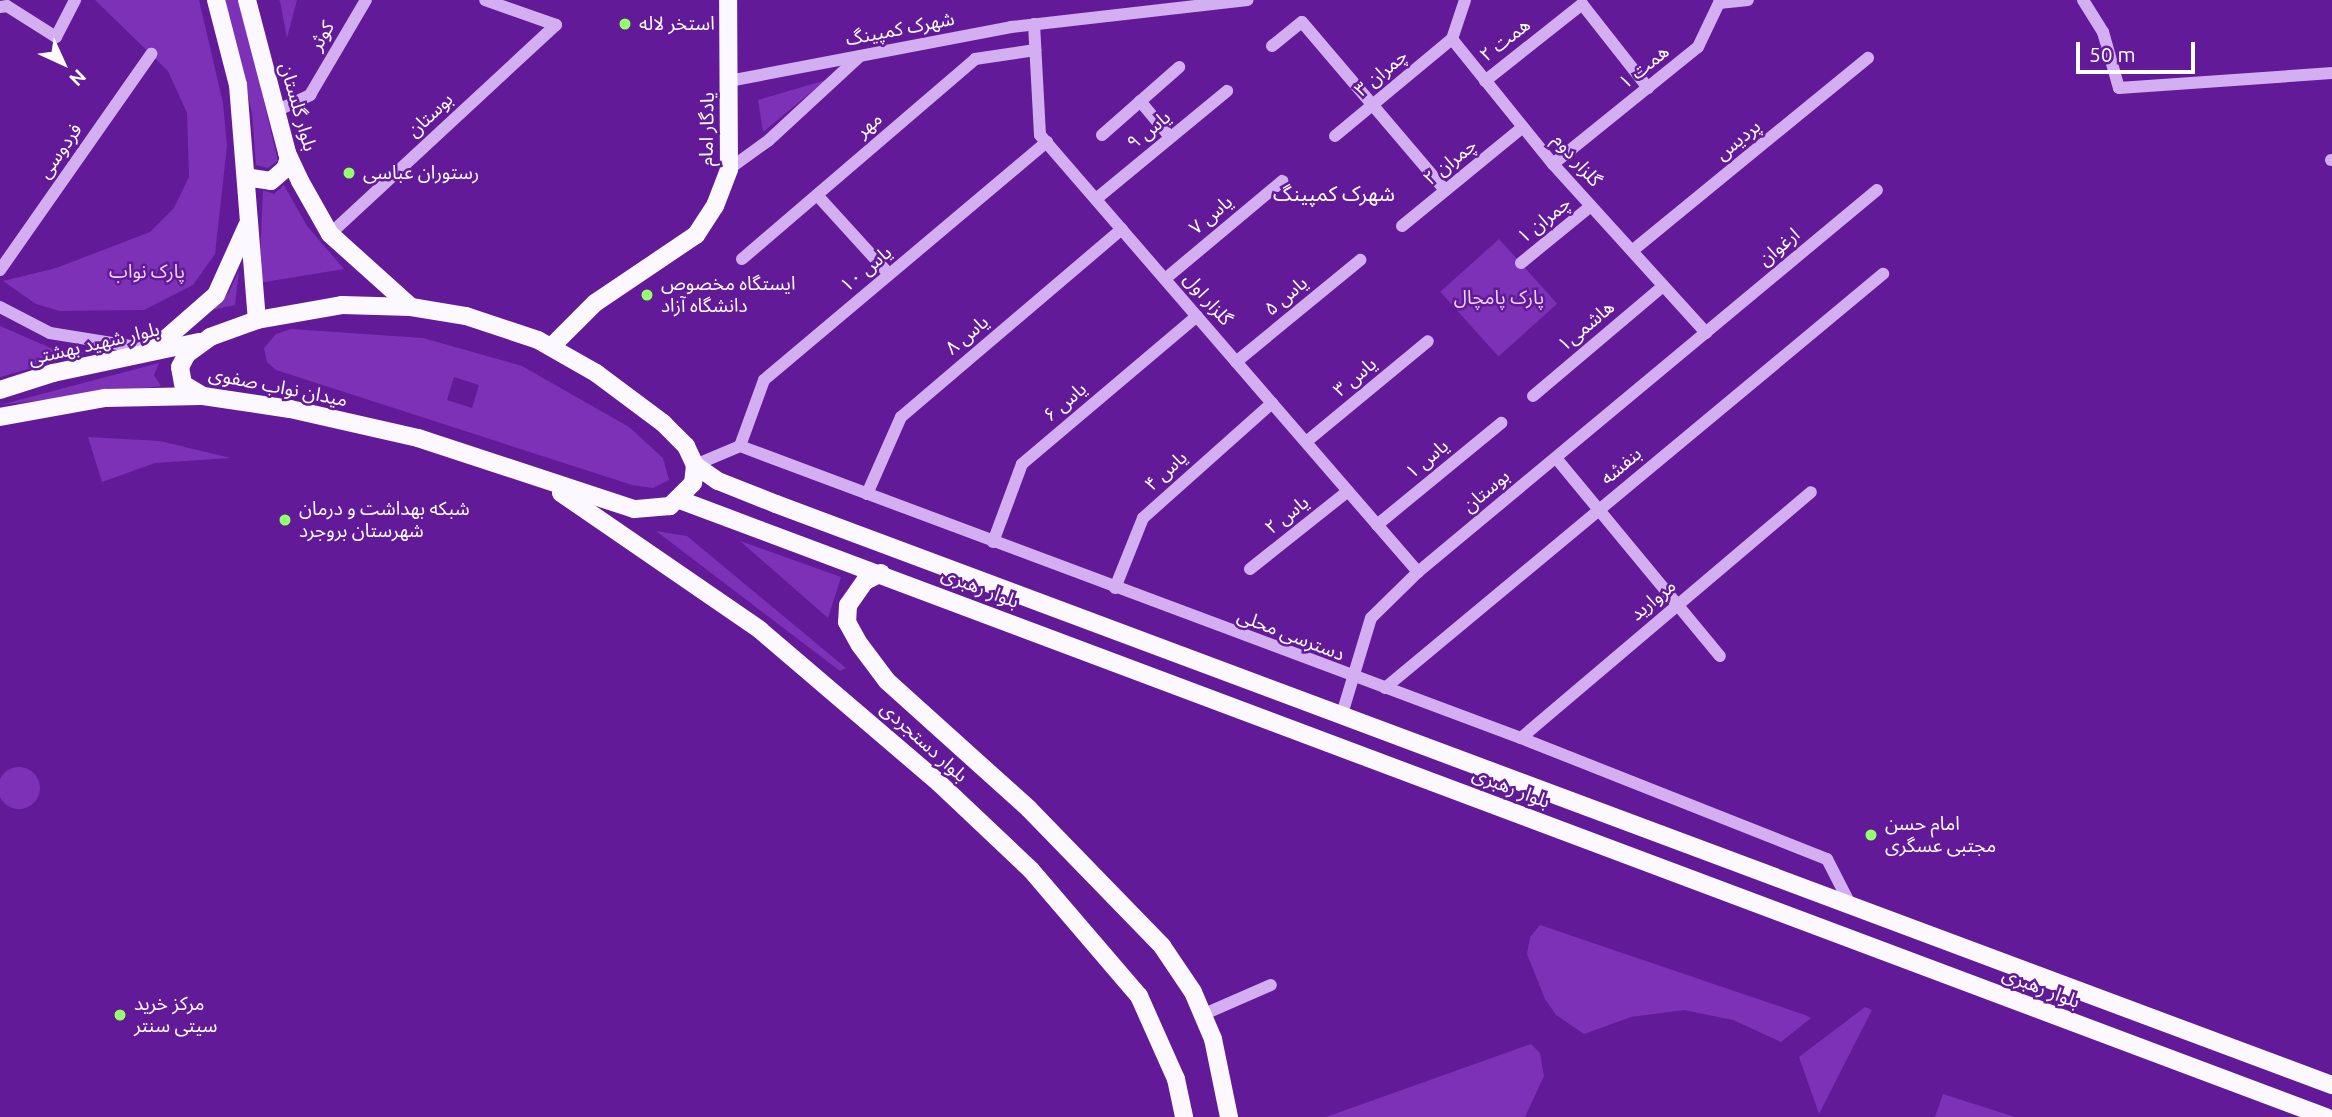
<!DOCTYPE html>
<meta charset="utf-8">
<style>
body{margin:0}
#map{position:relative;width:2332px;height:1117px;overflow:hidden;background:#621a98;font-family:Ubuntu,"Noto Sans Arabic",sans-serif}
div>[style]{position:absolute}
.green>*{inset:0;background:#7d31b7;transform-origin:0 0}
.round{border-radius:50%}
.minor>*{height:12px;margin:-6px;padding:0 6px;transform-origin:6px;border-radius:6px;background:#d3aef0}
.major>*{height:18px;margin:-9px;padding:0 9px;transform-origin:9px;border-radius:9px;background:#fcf8ff}
.dots>*{width:19px;height:19px;translate:-50% -50%;box-sizing:border-box;border:4px solid #621a98;border-radius:50%}
span{translate:-50% -50%;white-space:nowrap;text-align:center;line-height:1.15;-webkit-text-stroke:5px #621a98;paint-order:stroke}
.poi-label{font-size:19px;color:#fff}
.left{translate:0 -50%;text-align:left}
.street-label{font-size:19px;color:#fff}
.park-label{font-size:19px;color:#ebd5fb}
.neighbourhood-label{font-size:21px;color:#fff}
.north{position:absolute;left:28px;top:28px;width:70px;height:70px;-webkit-text-stroke:5px #621a98;paint-order:stroke;rotate:135deg;font-size:19px;font-weight:700;line-height:28px;text-align:center;color:#fff}
.north::after{content:'';display:block;margin:auto;width:24px;height:32px;background:#fff;clip-path:polygon(50% 0,100% 100%,50% 72%,0 100%)}
.scale{position:absolute;left:2076px;top:42px;width:119px;height:32px;box-sizing:border-box;border:4px solid #fff;border-top:0;padding-left:9px;font-size:21px;line-height:24px;white-space:nowrap;color:#fff;-webkit-text-stroke:5px #621a98;paint-order:stroke}
</style>
<div id="map">
<div class="green">
<i style="clip-path:polygon(95px 0,199px 0,223px 103px,227px 146px,215px 254px,193px 285px,144px 310px,60px 311px,36px 304px,3px 281px,56px 268px,150px 232px,174px 208px,189px 177px,187px 113px,168px 71px)"></i>
<i style="clip-path:polygon(225px 0,238px 0,249px 39px,278px 161px,268px 168px,256px 165px,252px 113px)"></i>
<i style="clip-path:polygon(279px 0,297px 0,287px 38px,280px 1px)"></i>
<i style="clip-path:polygon(826px 80px,763px 132px,758px 100px)"></i>
<i style="clip-path:polygon(284px 185px,307px 226px,344px 269px,259px 283px,263px 190px,274px 194px)"></i>
<i style="left:1499px;top:239px;width:87px;height:79px;rotate:48deg"></i>
<i style="clip-path:polygon(239px 270px,235px 305px,212px 310px,229px 292px)"></i>
<i style="clip-path:polygon(0 326px,53px 349px,88px 352px,0 377px)"></i>
<i style="clip-path:polygon(evenodd,291px 329px,423px 338px,522px 366px,629px 427px,663px 458px,669px 480px,653px 488px,632px 485px,276px 370px,267px 362px,264px 348px,276px 334px,291px 329px,454px 377px,479px 385px,472px 408px,447px 400px,454px 377px)"></i>
<i style="clip-path:polygon(159px 363px,154px 375px,161px 386px,0 405px)"></i>
<i style="clip-path:polygon(88px 437px,160px 441px,231px 458px,155px 463px,102px 482px)"></i>
<i style="clip-path:polygon(656px 531px,687px 536px,846px 668px,840px 671px)"></i>
<i style="clip-path:polygon(740px 541px,841px 577px,828px 618px)"></i>
<i class="round" style="left:-2px;top:767px;width:42px;height:42px"></i>
<i style="clip-path:polygon(1540px 925px,1805px 1015px,1811px 1018px,1781px 1042px,1733px 1020px,1684px 1010px,1631px 1017px,1584px 1034px,1556px 1015px,1545px 999px,1527px 954px,1530px 937px)"></i>
<i style="clip-path:polygon(1865px 1007px,1872px 1010px,1819px 1114px,1799px 1057px)"></i>
<i style="clip-path:polygon(1531px 1044px,1540px 1053px,1544px 1076px,1525px 1117px,1326px 1117px)"></i>
<i style="clip-path:polygon(1943px 1094px,2015px 1117px,1935px 1117px)"></i>
</div>
<div class="minor">
<i style="left:1465px;top:0;width:41px;rotate:108.4deg"></i>
<i style="left:1452px;top:39px;width:161px;rotate:51.1deg"></i>
<i style="left:1553px;top:164px;width:228px;rotate:47.8deg"></i>
<i style="left:2083px;top:0;width:38px;rotate:58deg"></i>
<i style="left:2103px;top:32px;width:58px;rotate:74.1deg"></i>
<i style="left:2119px;top:88px;width:214px;rotate:-4deg"></i>
<i style="left:0;top:7px;width:7px;rotate:-8deg"></i>
<i style="left:7px;top:6px;width:58px;rotate:32.3deg"></i>
<i style="left:56px;top:37px;width:42px;rotate:-62.8deg"></i>
<i style="left:1034px;top:24px;width:111px;rotate:86.9deg"></i>
<i style="left:1040px;top:135px;width:578px;rotate:49.14deg"></i>
<i style="left:1272px;top:46px;width:38px;rotate:-39deg"></i>
<i style="left:1302px;top:22px;width:221px;rotate:49.6deg"></i>
<i style="left:729px;top:81px;width:287px;rotate:-10.8deg"></i>
<i style="left:1011px;top:27px;width:238px;rotate:-6.5deg"></i>
<i style="left:1485px;top:81px;width:124px;rotate:-38.4deg"></i>
<i style="left:1582px;top:4px;width:107px;rotate:51.8deg"></i>
<i style="left:1140px;top:101px;width:47px;rotate:50.2deg"></i>
<i style="left:276px;top:111px;width:38px;rotate:-25deg"></i>
<i style="left:310px;top:95px;width:110px;rotate:-59.5deg"></i>
<i style="left:1102px;top:135px;width:103px;rotate:-41.4deg"></i>
<i style="left:1335px;top:136px;width:152px;rotate:-39.7deg"></i>
<i style="left:2331px;top:160px;width:1px"></i>
<i style="left:1553px;top:164px;width:186px;rotate:-38.9deg"></i>
<i style="left:1698px;top:47px;width:49px;rotate:-64.5deg"></i>
<i style="left:1719px;top:3px;width:29px;rotate:-6deg"></i>
<i style="left:729px;top:169px;width:49px;rotate:-35.9deg"></i>
<i style="left:769px;top:140px;width:122px;rotate:-42.7deg"></i>
<i style="left:817px;top:195px;width:107px;rotate:47.7deg"></i>
<i style="left:1096px;top:199px;width:170px;rotate:-39.5deg"></i>
<i style="left:1402px;top:226px;width:156px;rotate:-39.3deg"></i>
<i style="left:330px;top:234px;width:308px;rotate:-42.8deg"></i>
<i style="left:556px;top:25px;width:75px;rotate:-160.6deg"></i>
<i style="left:1632px;top:251px;width:305px;rotate:-39.3deg"></i>
<i style="left:742px;top:259px;width:307px;rotate:-40.6deg"></i>
<i style="left:975px;top:59px;width:61px;rotate:-8.5deg"></i>
<i style="left:1521px;top:263px;width:90px;rotate:-39.2deg"></i>
<i style="left:0;top:270px;width:264px;rotate:-55deg"></i>
<i style="left:1165px;top:279px;width:153px;rotate:-39.9deg"></i>
<i style="left:0;top:307px;width:56px;rotate:27.5deg"></i>
<i style="left:50px;top:333px;width:100px;rotate:9.2deg"></i>
<i style="left:1236px;top:362px;width:161px;rotate:-39.4deg"></i>
<i style="left:1533px;top:396px;width:170px;rotate:-40.2deg"></i>
<i style="left:1306px;top:442px;width:158px;rotate:-39.6deg"></i>
<i style="left:740px;top:446px;width:70px;rotate:-70deg"></i>
<i style="left:764px;top:380px;width:370px;rotate:-40.1deg"></i>
<i style="left:1556px;top:458px;width:257px;rotate:50.4deg"></i>
<i style="left:695px;top:465px;width:49px;rotate:-22.9deg"></i>
<i style="left:740px;top:446px;width:834px;rotate:20.5deg"></i>
<i style="left:1521px;top:738px;width:329px;rotate:21.6deg"></i>
<i style="left:1827px;top:859px;width:51px;rotate:62.9deg"></i>
<i style="left:867px;top:494px;width:84px;rotate:-66.2deg"></i>
<i style="left:901px;top:417px;width:290px;rotate:-40.4deg"></i>
<i style="left:1377px;top:525px;width:161px;rotate:-39.4deg"></i>
<i style="left:993px;top:542px;width:83px;rotate:-69.6deg"></i>
<i style="left:1022px;top:464px;width:229px;rotate:-40.2deg"></i>
<i style="left:1250px;top:569px;width:125px;rotate:-38.5deg"></i>
<i style="left:1115px;top:588px;width:75px;rotate:-68.2deg"></i>
<i style="left:1143px;top:518px;width:173px;rotate:-41.7deg"></i>
<i style="left:1385px;top:688px;width:648px;rotate:-39.74deg"></i>
<i style="left:1342px;top:714px;width:100px;rotate:-73.2deg"></i>
<i style="left:1371px;top:618px;width:66px;rotate:-44.4deg"></i>
<i style="left:1418px;top:572px;width:597px;rotate:-39.77deg"></i>
<i style="left:1521px;top:738px;width:380px;rotate:-40.3deg"></i>
<i style="left:1202px;top:1015px;width:75px;rotate:-23.5deg"></i>
</div>
<div class="major">
<i style="left:216px;top:0;width:88px;rotate:75.5deg"></i>
<i style="left:238px;top:85px;width:236px;rotate:85.4deg"></i>
<i style="left:247px;top:0;width:158px;rotate:75.3deg"></i>
<i style="left:287px;top:153px;width:31px;rotate:65deg"></i>
<i style="left:300px;top:181px;width:61px;rotate:60.5deg"></i>
<i style="left:330px;top:234px;width:109px;rotate:42deg"></i>
<i style="left:246px;top:177px;width:25px;rotate:9deg"></i>
<i style="left:271px;top:181px;width:18px;rotate:-41deg"></i>
<i style="left:285px;top:169px;width:12px;rotate:-70deg"></i>
<i style="left:342px;top:305px;width:69px;rotate:1.7deg"></i>
<i style="left:411px;top:307px;width:56px;rotate:9.3deg"></i>
<i style="left:466px;top:316px;width:76px;rotate:18.4deg"></i>
<i style="left:538px;top:340px;width:67px;rotate:29.6deg"></i>
<i style="left:596px;top:373px;width:84px;rotate:36.7deg"></i>
<i style="left:663px;top:423px;width:33px;rotate:45deg"></i>
<i style="left:686px;top:446px;width:21px;rotate:65deg"></i>
<i style="left:695px;top:465px;width:18px;rotate:96deg"></i>
<i style="left:693px;top:483px;width:33px;rotate:135deg"></i>
<i style="left:670px;top:506px;width:36px;rotate:175deg"></i>
<i style="left:634px;top:509px;width:227px;rotate:-161.8deg"></i>
<i style="left:418px;top:438px;width:131px;rotate:-167.2deg"></i>
<i style="left:290px;top:409px;width:88px;rotate:-171.5deg"></i>
<i style="left:203px;top:396px;width:23px;rotate:-149deg"></i>
<i style="left:183px;top:384px;width:17px;rotate:-100deg"></i>
<i style="left:180px;top:367px;width:15px;rotate:-62deg"></i>
<i style="left:187px;top:354px;width:29px;rotate:-36deg"></i>
<i style="left:210px;top:337px;width:50px;rotate:-19.9deg"></i>
<i style="left:257px;top:320px;width:86px;rotate:-10deg"></i>
<i style="left:551px;top:347px;width:62px;rotate:-45deg"></i>
<i style="left:595px;top:303px;width:122px;rotate:-34deg"></i>
<i style="left:696px;top:235px;width:35px;rotate:-57deg"></i>
<i style="left:715px;top:206px;width:40px;rotate:-69deg"></i>
<i style="left:729px;top:169px;width:169px;rotate:-90.3deg"></i>
<i style="left:154px;top:349px;width:82px;rotate:-41.1deg"></i>
<i style="left:216px;top:295px;width:76px;rotate:-65.8deg"></i>
<i style="left:0;top:390px;width:56px;rotate:-17.8deg"></i>
<i style="left:53px;top:373px;width:149px;rotate:-12deg"></i>
<i style="left:0;top:417px;width:107px;rotate:-10.3deg"></i>
<i style="left:105px;top:398px;width:96px;rotate:-1.2deg"></i>
<i style="left:695px;top:465px;width:28px;rotate:35deg"></i>
<i style="left:718px;top:481px;width:62px;rotate:21.6deg"></i>
<i style="left:776px;top:504px;width:1661px;rotate:20.48deg"></i>
<i style="left:561px;top:493px;width:242px;rotate:34.5deg"></i>
<i style="left:760px;top:630px;width:235px;rotate:40.5deg"></i>
<i style="left:939px;top:783px;width:127px;rotate:43.4deg"></i>
<i style="left:1031px;top:870px;width:166px;rotate:49.4deg"></i>
<i style="left:1139px;top:996px;width:91px;rotate:66deg"></i>
<i style="left:1176px;top:1079px;width:39px;rotate:78deg"></i>
<i style="left:680px;top:500px;width:1758px;rotate:20.55deg"></i>
<i style="left:881px;top:573px;width:18px;rotate:153deg"></i>
<i style="left:865px;top:581px;width:29px;rotate:125deg"></i>
<i style="left:848px;top:605px;width:17px;rotate:93deg"></i>
<i style="left:847px;top:622px;width:26px;rotate:61deg"></i>
<i style="left:860px;top:645px;width:45px;rotate:53.1deg"></i>
<i style="left:887px;top:681px;width:191px;rotate:42deg"></i>
<i style="left:1029px;top:809px;width:191px;rotate:45.8deg"></i>
<i style="left:1162px;top:946px;width:55px;rotate:56deg"></i>
<i style="left:1193px;top:992px;width:51px;rotate:66.9deg"></i>
<i style="left:1213px;top:1039px;width:80px;rotate:78.4deg"></i>
</div>
<div class="dots">
<i style="left:625px;top:24px;background:#96ff6e"></i>
<i style="left:349px;top:173px;background:#96ff6e"></i>
<i style="left:647px;top:295px;background:#96ff6e"></i>
<i style="left:285px;top:520px;background:#96ff6e"></i>
<i style="left:1871px;top:835px;background:#96ff6e"></i>
<i style="left:120px;top:1015px;background:#96ff6e"></i>
</div>
<div class="poi-label">
<span class="left" style="left:639px;top:24px">استخر لاله</span>
<span class="left" style="left:363px;top:173px">رستوران عباسی</span>
<span class="left" style="left:661px;top:295px">ایستگاه مخصوص<br>دانشگاه آزاد</span>
<span class="left" style="left:299px;top:520px">شبکه بهداشت و درمان<br>شهرستان بروجرد</span>
<span class="left" style="left:1885px;top:835px">امام حسن<br>مجتبی عسگری</span>
<span class="left" style="left:134px;top:1015px">مرکز خرید<br>سیتی سنتر</span>
</div>
<div class="street-label">
<span style="left:900px;top:29px;rotate:-11deg">شهرک کمپینگ</span>
<span style="left:322px;top:36px;rotate:-60deg">کوثر</span>
<span style="left:1505px;top:40px;rotate:-38deg">همت ۲</span>
<span style="left:1644px;top:67px;rotate:-39deg">همت ۱</span>
<span style="left:1381px;top:73px;rotate:-40deg">چمران ۳</span>
<span style="left:298px;top:107px;rotate:74deg">بلوار گلستان</span>
<span style="left:430px;top:115px;rotate:-43deg">بوستان</span>
<span style="left:869px;top:125px;rotate:-40deg">مهر</span>
<span style="left:707px;top:129px;rotate:-89deg">یادگار امام</span>
<span style="left:1149px;top:130px;rotate:-39deg">یاس ۹</span>
<span style="left:1738px;top:140px;rotate:-39deg">پردیس</span>
<span style="left:60px;top:151px;rotate:-55deg">فردوسی</span>
<span style="left:1577px;top:160px;rotate:49deg">گلزار دوم</span>
<span style="left:1450px;top:162px;rotate:-39deg">چمران ۲</span>
<span style="left:1211px;top:215px;rotate:-40deg">یاس ۷</span>
<span style="left:1544px;top:220px;rotate:-39deg">چمران ۱</span>
<span style="left:1779px;top:247px;rotate:-40deg">ارغوان</span>
<span style="left:866px;top:269px;rotate:-40deg">یاس ۱۰</span>
<span style="left:1286px;top:296px;rotate:-40deg">یاس ۵</span>
<span style="left:1208px;top:299px;rotate:49deg">گلزار اول</span>
<span style="left:1586px;top:326px;rotate:-40deg">هاشمی۱</span>
<span style="left:967px;top:335px;rotate:-40deg">یاس ۸</span>
<span style="left:94px;top:344px;rotate:-13deg">بلوار شهید بهشتی</span>
<span style="left:1355px;top:377px;rotate:-40deg">یاس ۳</span>
<span style="left:278px;top:387px;rotate:11deg">میدان نواب صفوی</span>
<span style="left:1065px;top:402px;rotate:-40deg">یاس ۶</span>
<span style="left:1427px;top:459px;rotate:-40deg">یاس ۱</span>
<span style="left:1621px;top:466px;rotate:-40deg">بنفشه</span>
<span style="left:1166px;top:471px;rotate:-42deg">یاس ۴</span>
<span style="left:1486px;top:491px;rotate:-40deg">بوستان</span>
<span style="left:1287px;top:515px;rotate:-38deg">یاس ۲</span>
<span style="left:980px;top:588px;rotate:21deg">بلوار رهبری</span>
<span style="left:1653px;top:600px;rotate:-40deg">مروارید</span>
<span style="left:1291px;top:635px;rotate:21deg">دسترسی محلی</span>
<span style="left:924px;top:742px;rotate:42deg">بلوار دستجردی</span>
<span style="left:1511px;top:788px;rotate:21deg">بلوار رهبری</span>
<span style="left:2041px;top:988px;rotate:21deg">بلوار رهبری</span>
</div>
<div class="park-label">
<span style="left:147px;top:272px">پارک نواب</span>
<span style="left:1499px;top:298px">پارک پامچال</span>
</div>
<div class="neighbourhood-label">
<span style="left:1334px;top:193px">شهرک کمپینگ</span>
</div>
<div class="north">N</div>
<div class="scale">50 m</div>
</div>
